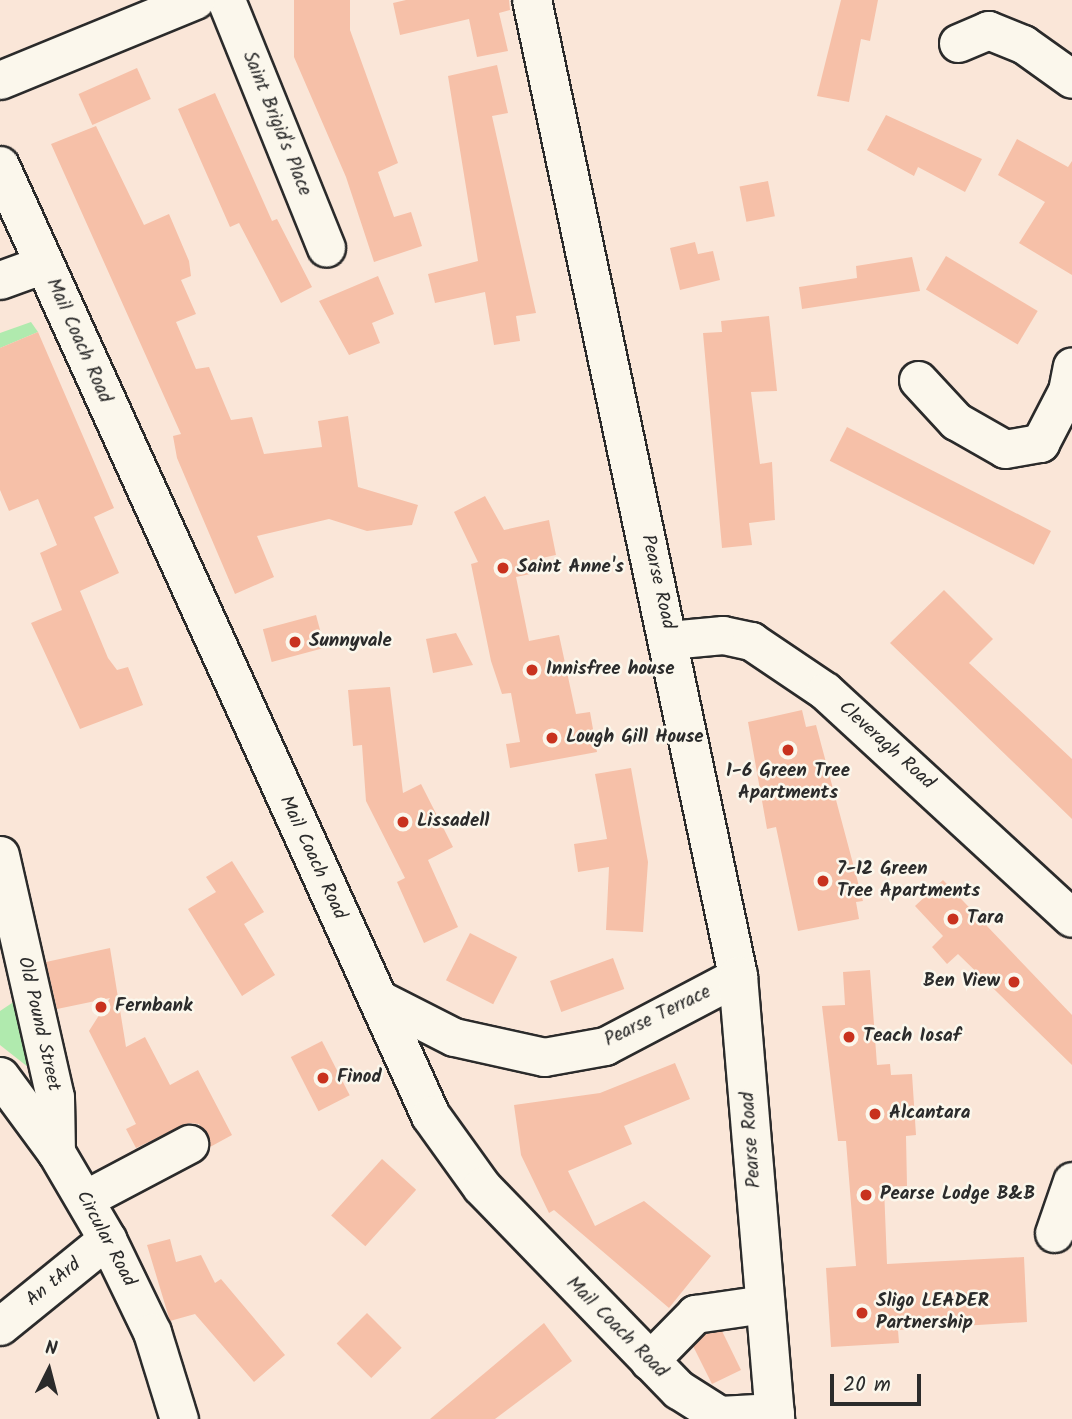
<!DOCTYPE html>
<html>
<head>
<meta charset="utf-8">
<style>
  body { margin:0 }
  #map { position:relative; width:1072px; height:1419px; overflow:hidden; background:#fae6d8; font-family:Kalam,sans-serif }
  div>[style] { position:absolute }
  .green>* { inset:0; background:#b0eaae }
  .building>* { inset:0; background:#f6c0a8; transform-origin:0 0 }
  .roads { filter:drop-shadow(2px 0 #2b2b2b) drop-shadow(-2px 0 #2b2b2b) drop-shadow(0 2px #2b2b2b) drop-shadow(0 -2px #2b2b2b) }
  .minor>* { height:37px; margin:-18.5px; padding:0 18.5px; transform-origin:18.5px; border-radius:18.5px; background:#fbf7ec }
  .major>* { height:38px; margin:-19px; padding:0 19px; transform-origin:19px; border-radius:19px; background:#fbf7ec }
  .dots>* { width:19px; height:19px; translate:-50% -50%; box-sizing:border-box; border:4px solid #fbf7ec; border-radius:50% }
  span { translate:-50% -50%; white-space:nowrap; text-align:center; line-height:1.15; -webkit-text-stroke:5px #fbf7ec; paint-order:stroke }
  .street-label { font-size:19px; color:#2b2b2b }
  .poi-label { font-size:19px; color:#2b2b2b; font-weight:700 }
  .left { translate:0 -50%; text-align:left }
  .right { translate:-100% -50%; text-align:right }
  .north { position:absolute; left:14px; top:1335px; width:70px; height:70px; -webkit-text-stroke:5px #fbf7ec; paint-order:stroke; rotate:6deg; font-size:19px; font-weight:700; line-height:28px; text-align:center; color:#2b2b2b }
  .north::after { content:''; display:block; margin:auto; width:24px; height:32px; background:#2b2b2b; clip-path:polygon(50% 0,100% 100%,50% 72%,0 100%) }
  .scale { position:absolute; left:830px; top:1374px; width:91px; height:32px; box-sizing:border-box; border:4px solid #2b2b2b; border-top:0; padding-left:9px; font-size:21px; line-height:24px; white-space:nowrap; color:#2b2b2b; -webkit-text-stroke:5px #fbf7ec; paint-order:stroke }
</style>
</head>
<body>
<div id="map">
  <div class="green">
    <i style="clip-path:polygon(31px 322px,38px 332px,0 348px,0 333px)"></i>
    <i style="clip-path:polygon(18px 999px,33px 1071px,0 1045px,0 1011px)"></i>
  </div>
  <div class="building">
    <i style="clip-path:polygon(294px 0,350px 0,350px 30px,398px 163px,378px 172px,394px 217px,411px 212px,422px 246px,374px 262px,346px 177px,294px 57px)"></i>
    <i style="clip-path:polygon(406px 0,509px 0,510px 10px,499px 13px,508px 51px,477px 57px,469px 19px,400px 35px,393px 3px)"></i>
    <i style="clip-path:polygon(841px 0,878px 0,870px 41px,861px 39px,849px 102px,817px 96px)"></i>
    <i style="clip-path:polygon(497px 65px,508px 113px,492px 116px,536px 313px,516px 316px,520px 341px,494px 345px,485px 292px,435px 303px,428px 274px,478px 261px,448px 76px)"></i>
    <i style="left:137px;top:68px;width:34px;height:64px;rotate:66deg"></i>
    <i style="clip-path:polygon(215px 93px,272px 221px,277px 219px,312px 287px,281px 303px,239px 223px,230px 227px,178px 109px)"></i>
    <i style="clip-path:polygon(886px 115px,982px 159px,965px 192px,918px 167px,914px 176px,867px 150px)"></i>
    <i style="clip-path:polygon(96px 126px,144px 225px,169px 214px,189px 261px,191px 276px,181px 280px,196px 314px,176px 322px,196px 369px,209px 367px,231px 420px,252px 417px,264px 454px,322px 447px,318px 421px,348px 416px,358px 487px,418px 505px,412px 525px,367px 531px,329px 519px,257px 536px,274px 577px,235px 594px,177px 458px,173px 436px,181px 434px,51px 144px)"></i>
    <i style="clip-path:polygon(1017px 139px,1068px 167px,1072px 161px,1072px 275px,1019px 243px,1045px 202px,998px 175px)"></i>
    <i style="left:768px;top:181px;width:36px;height:29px;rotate:79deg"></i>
    <i style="clip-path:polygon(695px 242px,698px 254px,713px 251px,720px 280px,680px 290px,670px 248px)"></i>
    <i style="left:946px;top:256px;width:107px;height:39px;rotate:31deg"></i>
    <i style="clip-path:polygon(912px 257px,920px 291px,802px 309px,799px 287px,857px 278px,856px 266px)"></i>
    <i style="clip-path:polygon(378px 276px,394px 314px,372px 323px,380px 343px,349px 355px,319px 301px)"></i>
    <i style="clip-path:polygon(769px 316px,777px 391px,751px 392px,760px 464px,772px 462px,775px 520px,749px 523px,752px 545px,722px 548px,703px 333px,722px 332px,721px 321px)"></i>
    <i style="clip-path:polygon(38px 332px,114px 508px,94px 517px,119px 573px,80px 591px,108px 658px,117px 670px,128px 667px,143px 705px,80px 729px,31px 623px,62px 610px,40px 553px,57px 545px,38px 499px,9px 511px,0 490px,0 348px)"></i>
    <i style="left:847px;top:427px;width:229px;height:38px;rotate:27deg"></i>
    <i style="clip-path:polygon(485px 496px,504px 530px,549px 520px,556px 555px,532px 560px,535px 573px,516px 577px,529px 641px,559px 635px,576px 714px,590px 712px,597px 752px,510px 768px,506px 744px,520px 742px,511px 693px,502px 694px,491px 661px,471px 564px,478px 562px,454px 512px)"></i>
    <i style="clip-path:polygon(944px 590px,993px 639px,969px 663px,1072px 759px,1072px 819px,890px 643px)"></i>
    <i style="left:316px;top:615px;width:34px;height:55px;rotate:75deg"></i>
    <i style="clip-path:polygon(456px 633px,473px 665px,433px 673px,426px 639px)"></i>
    <i style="clip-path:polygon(390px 687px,403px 793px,421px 784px,453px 847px,428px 860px,458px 927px,424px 943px,397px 882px,405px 878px,366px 801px,362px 745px,353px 746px,348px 690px)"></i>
    <i style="clip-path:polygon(802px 710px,806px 727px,816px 725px,863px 901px,856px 902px,859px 919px,798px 931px,776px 827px,767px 829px,748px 722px)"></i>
    <i style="clip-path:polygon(631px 768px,648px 862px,643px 932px,606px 930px,609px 867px,578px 872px,574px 844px,607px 839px,595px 774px)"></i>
    <i style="clip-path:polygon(232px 861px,264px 912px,244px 924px,275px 975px,242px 996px,188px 909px,216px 892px,206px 877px)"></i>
    <i style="clip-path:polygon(943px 880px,1072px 1015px,1072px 1065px,958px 954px,947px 964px,932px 947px,943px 936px,915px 906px)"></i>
    <i style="left:470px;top:933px;width:53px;height:53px;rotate:27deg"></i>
    <i style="clip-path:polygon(110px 948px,126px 1047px,145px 1037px,170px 1085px,198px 1070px,232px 1135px,210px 1147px,199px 1124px,189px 1123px,136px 1148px,126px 1129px,136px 1124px,89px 1031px,110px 998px,57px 1009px,46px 962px)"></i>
    <i style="left:613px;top:958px;width:33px;height:67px;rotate:70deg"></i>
    <i style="clip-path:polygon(870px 970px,877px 1065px,890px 1064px,891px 1075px,912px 1074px,916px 1135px,906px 1136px,907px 1186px,884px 1187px,887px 1264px,1024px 1257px,1027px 1322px,898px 1330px,899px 1343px,831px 1347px,826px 1268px,856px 1266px,846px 1141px,838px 1141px,822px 1006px,845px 1005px,843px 972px)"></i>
    <i style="left:322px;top:1041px;width:61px;height:35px;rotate:63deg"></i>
    <i style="clip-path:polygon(675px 1063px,690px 1099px,624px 1126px,632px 1144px,568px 1171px,595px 1226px,644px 1201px,711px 1256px,669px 1308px,554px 1210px,549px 1213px,521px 1155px,514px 1105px,600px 1093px)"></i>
    <i style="left:382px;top:1159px;width:46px;height:76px;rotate:42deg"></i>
    <i style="clip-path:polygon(170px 1239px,176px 1262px,201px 1255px,215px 1283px,221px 1279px,285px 1355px,254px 1382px,195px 1314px,170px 1321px,147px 1245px)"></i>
    <i style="left:367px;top:1313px;width:49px;height:43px;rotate:45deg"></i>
    <i style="clip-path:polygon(544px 1323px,572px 1361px,495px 1419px,430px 1419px)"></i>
    <i style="clip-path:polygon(722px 1331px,741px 1370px,712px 1384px,693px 1346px,705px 1334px)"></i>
  </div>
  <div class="roads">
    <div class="minor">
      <i style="left:226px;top:0;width:267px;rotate:68deg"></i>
      <i style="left:958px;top:43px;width:33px;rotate:-23deg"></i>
      <i style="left:988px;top:30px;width:38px;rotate:22deg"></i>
      <i style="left:1023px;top:44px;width:60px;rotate:35.5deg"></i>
      <i style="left:0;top:80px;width:211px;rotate:-22.3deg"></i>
      <i style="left:0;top:280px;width:47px;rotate:-20deg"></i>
      <i style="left:918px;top:380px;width:56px;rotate:47.2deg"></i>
      <i style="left:956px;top:421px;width:56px;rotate:29.7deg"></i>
      <i style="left:1005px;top:449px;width:36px;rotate:-10deg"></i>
      <i style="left:1040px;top:443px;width:59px;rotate:-62.6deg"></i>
      <i style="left:1067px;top:391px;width:25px;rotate:-79deg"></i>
      <i style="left:669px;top:640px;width:54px;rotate:-5.3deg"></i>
      <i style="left:723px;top:635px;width:29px;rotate:12deg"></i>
      <i style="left:751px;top:641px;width:89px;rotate:34deg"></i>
      <i style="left:825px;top:691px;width:335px;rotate:42.6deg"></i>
      <i style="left:0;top:855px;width:248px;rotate:77.2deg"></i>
      <i style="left:55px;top:1097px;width:55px;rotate:89deg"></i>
      <i style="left:377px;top:998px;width:86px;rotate:26.9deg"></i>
      <i style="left:454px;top:1037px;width:92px;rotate:12.5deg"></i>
      <i style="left:544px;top:1057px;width:62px;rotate:-10.2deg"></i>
      <i style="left:605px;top:1046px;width:150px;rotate:-27.8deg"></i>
      <i style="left:0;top:1076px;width:94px;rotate:53.6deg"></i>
      <i style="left:56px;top:1152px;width:101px;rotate:59.6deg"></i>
      <i style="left:107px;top:1239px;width:103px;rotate:64.2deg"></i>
      <i style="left:152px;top:1332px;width:91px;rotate:72.8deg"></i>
      <i style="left:85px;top:1199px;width:118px;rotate:-27.9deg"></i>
      <i style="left:1054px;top:1233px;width:55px;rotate:-70.9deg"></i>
      <i style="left:0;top:1326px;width:138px;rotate:-39.1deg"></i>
      <i style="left:649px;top:1361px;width:66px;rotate:-45.6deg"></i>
      <i style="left:695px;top:1314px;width:70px;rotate:-8.2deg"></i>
    </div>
    <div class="major">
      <i style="left:532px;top:0;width:998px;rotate:78.08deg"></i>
      <i style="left:738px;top:976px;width:445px;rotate:85.2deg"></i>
      <i style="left:0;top:166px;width:1043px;rotate:65.6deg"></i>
      <i style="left:431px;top:1116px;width:87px;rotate:54.3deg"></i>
      <i style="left:482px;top:1187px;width:283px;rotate:45.9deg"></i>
      <i style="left:679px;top:1390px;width:49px;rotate:32.4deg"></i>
      <i style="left:720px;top:1416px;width:55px;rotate:-3.1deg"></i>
    </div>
  </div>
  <div class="dots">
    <i style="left:503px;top:568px;background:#c8321e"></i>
    <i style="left:295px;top:642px;background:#c8321e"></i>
    <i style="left:532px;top:670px;background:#c8321e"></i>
    <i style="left:552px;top:738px;background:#c8321e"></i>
    <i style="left:788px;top:750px;background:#c8321e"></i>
    <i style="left:403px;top:822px;background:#c8321e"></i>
    <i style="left:823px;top:881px;background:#c8321e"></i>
    <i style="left:953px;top:919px;background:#c8321e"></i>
    <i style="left:1014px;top:982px;background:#c8321e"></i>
    <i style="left:101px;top:1007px;background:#c8321e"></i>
    <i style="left:849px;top:1037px;background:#c8321e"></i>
    <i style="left:323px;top:1078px;background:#c8321e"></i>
    <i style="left:875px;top:1114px;background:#c8321e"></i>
    <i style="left:866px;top:1195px;background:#c8321e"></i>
    <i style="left:862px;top:1313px;background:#c8321e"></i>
  </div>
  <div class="street-label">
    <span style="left:276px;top:124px;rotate:68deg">Saint Brigid's Place</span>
    <span style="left:78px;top:341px;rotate:66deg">Mail Coach Road</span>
    <span style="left:657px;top:582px;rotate:77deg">Pearse Road</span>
    <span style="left:886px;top:746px;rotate:42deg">Cleveragh Road</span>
    <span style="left:312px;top:858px;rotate:65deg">Mail Coach Road</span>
    <span style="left:658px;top:1017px;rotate:-26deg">Pearse Terrace</span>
    <span style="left:38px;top:1024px;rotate:77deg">Old Pound Street</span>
    <span style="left:752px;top:1140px;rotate:-94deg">Pearse Road</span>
    <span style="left:105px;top:1239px;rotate:62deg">Circular Road</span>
    <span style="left:54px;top:1283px;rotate:-39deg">An tArd</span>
    <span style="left:616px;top:1328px;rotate:45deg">Mail Coach Road</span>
  </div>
  <div class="poi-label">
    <span class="left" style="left:517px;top:568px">Saint Anne's</span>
    <span class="left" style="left:309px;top:642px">Sunnyvale</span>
    <span class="left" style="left:546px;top:670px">Innisfree house</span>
    <span class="left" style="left:566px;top:738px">Lough Gill House</span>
    <span style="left:788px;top:783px">1-6 Green Tree<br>Apartments</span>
    <span class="left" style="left:417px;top:822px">Lissadell</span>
    <span class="left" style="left:837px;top:881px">7-12 Green<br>Tree Apartments</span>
    <span class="left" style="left:967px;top:919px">Tara</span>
    <span class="right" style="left:1000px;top:982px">Ben View</span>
    <span class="left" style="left:115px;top:1007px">Fernbank</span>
    <span class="left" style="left:863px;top:1037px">Teach Iosaf</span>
    <span class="left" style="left:337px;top:1078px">Finod</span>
    <span class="left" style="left:889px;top:1114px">Alcantara</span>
    <span class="left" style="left:880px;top:1195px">Pearse Lodge B&amp;B</span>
    <span class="left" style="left:876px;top:1313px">Sligo LEADER<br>Partnership</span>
  </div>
  <div class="north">N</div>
  <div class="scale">20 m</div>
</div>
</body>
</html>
